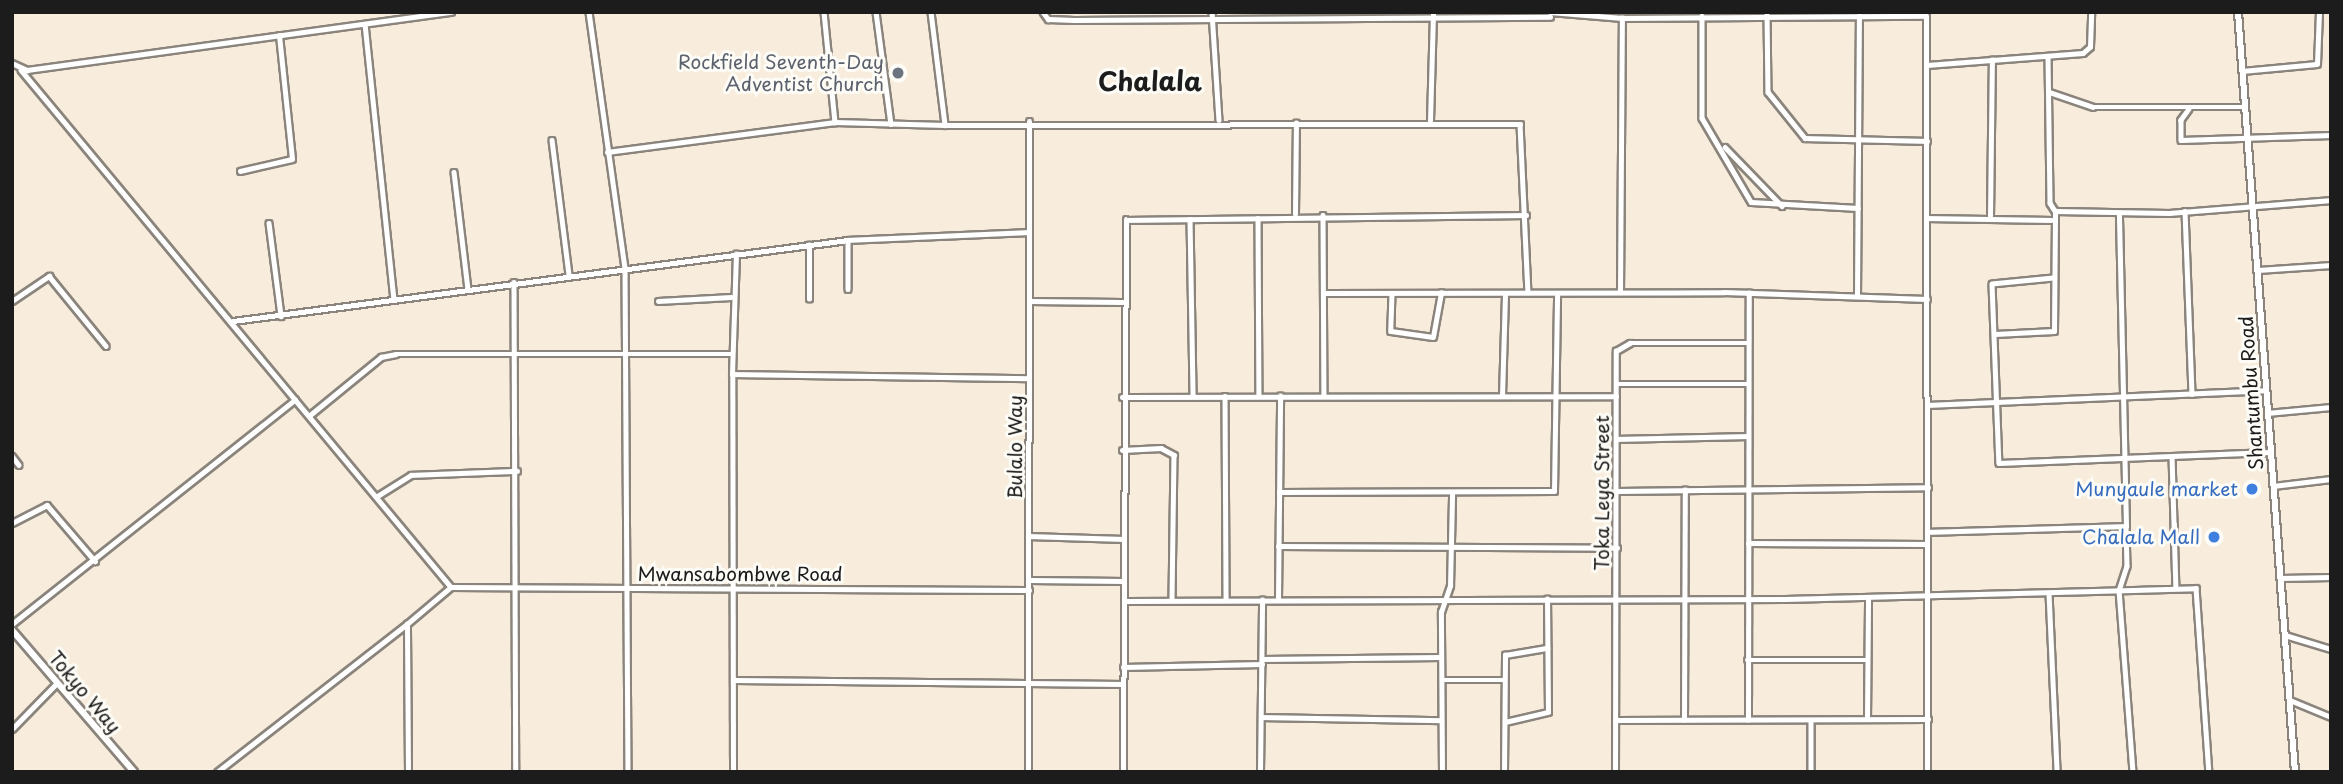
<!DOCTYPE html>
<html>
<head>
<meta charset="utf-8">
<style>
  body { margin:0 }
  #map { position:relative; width:2343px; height:784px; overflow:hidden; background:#f8eddc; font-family:"Playpen Sans",sans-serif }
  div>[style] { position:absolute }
  .roads { filter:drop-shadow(2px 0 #8a847c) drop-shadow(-2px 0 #8a847c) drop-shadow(0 2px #8a847c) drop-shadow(0 -2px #8a847c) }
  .street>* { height:4.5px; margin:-2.25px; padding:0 2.25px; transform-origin:2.25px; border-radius:2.25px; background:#fff }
  .secondary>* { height:6px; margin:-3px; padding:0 3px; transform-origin:3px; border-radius:3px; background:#fff }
  .dots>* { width:19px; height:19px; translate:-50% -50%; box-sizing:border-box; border:4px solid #fdfcf7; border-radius:50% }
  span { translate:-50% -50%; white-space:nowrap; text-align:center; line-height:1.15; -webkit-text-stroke:6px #fdfcf7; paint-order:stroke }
  .worship-label { font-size:19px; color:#5b616d }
  .right { translate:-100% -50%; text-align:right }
  .street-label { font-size:19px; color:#1c1c1c }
  .shop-label { font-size:19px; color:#366cbe }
  .district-label { font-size:26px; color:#1c1c1c; font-weight:700 }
  .frame { position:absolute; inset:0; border:14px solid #1c1c1c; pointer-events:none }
</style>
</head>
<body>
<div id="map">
  <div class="roads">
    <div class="street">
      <i style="left:589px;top:12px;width:259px;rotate:82deg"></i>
      <i style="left:625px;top:268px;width:504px;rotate:89.66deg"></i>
      <i style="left:824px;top:12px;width:111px;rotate:84.3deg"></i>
      <i style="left:876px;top:12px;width:113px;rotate:82.4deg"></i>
      <i style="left:931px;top:12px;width:114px;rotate:82.9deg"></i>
      <i style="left:945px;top:125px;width:575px;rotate:-0.1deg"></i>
      <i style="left:1520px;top:124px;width:168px;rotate:87.3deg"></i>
      <i style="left:1043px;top:12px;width:9px;rotate:54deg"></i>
      <i style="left:1048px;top:19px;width:26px;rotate:2deg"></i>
      <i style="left:1074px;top:20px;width:476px;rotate:-0.4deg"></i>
      <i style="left:1212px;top:12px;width:108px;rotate:86.3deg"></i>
      <i style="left:1550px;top:12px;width:72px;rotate:4.8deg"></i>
      <i style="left:1622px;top:18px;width:304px;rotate:-0.4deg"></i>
      <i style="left:1767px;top:12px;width:80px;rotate:89.3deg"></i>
      <i style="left:1768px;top:92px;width:59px;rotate:51.2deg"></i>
      <i style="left:1805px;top:138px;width:122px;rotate:1.4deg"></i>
      <i style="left:1926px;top:12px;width:760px;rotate:89.85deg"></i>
      <i style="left:1702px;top:16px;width:102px;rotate:90deg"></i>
      <i style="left:1702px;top:118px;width:97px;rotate:59.7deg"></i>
      <i style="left:1751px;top:202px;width:107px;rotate:3.2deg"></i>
      <i style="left:365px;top:24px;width:277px;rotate:84deg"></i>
      <i style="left:2048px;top:57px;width:146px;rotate:89.2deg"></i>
      <i style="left:2050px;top:203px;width:9px;rotate:58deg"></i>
      <i style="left:2055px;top:211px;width:114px;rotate:1deg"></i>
      <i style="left:2169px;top:213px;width:163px;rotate:-4.6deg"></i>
      <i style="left:12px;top:63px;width:17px;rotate:25deg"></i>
      <i style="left:27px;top:70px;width:428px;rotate:-7.8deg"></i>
      <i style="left:1927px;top:65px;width:156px;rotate:-4.4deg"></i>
      <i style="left:2083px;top:53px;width:9px;rotate:-41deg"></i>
      <i style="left:2090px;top:47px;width:35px;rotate:-88deg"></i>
      <i style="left:21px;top:70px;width:672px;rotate:50.25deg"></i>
      <i style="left:2242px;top:71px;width:75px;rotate:-5.3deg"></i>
      <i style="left:2317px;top:64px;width:52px;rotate:-87.8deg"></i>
      <i style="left:2049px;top:92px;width:46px;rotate:18.8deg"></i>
      <i style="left:2093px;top:107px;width:152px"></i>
      <i style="left:2189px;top:109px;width:14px;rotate:126deg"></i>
      <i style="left:2181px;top:120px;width:20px;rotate:90deg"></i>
      <i style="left:2181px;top:140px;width:150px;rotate:-1.9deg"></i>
      <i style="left:1430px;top:121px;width:109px;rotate:-88.4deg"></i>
      <i style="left:552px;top:140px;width:135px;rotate:82.8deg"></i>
      <i style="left:1725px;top:147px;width:82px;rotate:46deg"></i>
      <i style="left:607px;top:152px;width:230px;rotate:-7.5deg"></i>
      <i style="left:835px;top:122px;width:110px;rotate:1.6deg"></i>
      <i style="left:240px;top:171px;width:53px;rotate:-13deg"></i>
      <i style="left:292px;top:159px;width:124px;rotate:-96deg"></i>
      <i style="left:454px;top:172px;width:118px;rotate:83.2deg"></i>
      <i style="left:2185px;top:211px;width:183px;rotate:87.8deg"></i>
      <i style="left:1295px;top:214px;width:91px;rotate:-89.4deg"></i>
      <i style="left:1323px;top:215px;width:180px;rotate:89.7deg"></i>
      <i style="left:1990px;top:216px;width:156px;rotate:-89.3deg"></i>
      <i style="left:1258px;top:218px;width:178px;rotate:89.7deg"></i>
      <i style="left:1927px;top:218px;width:124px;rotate:0.9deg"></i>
      <i style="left:1190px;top:219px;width:177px;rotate:89deg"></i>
      <i style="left:269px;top:223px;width:94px;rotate:82.6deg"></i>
      <i style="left:848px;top:240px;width:49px;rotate:90deg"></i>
      <i style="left:2258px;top:270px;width:73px;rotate:-3.9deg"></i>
      <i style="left:2053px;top:278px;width:61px;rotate:174.4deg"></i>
      <i style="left:1992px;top:284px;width:179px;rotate:87.8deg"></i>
      <i style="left:1999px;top:463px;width:271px;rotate:-2.3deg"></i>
      <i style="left:514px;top:282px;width:490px;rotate:89.8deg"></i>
      <i style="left:1620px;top:292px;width:274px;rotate:-89.6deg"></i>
      <i style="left:1323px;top:293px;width:401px;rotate:-0.1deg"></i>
      <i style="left:1724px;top:292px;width:203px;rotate:2deg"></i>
      <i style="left:1392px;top:294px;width:37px;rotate:92deg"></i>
      <i style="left:1391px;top:331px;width:42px;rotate:8.1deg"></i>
      <i style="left:1433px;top:337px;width:45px;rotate:-79.7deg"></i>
      <i style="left:1857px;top:295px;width:279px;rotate:-89.6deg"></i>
      <i style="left:809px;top:299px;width:54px;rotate:-90deg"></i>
      <i style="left:12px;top:301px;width:45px;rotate:-34deg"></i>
      <i style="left:49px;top:276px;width:90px;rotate:50.8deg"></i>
      <i style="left:658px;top:301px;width:73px;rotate:-3.1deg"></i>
      <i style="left:1029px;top:301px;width:93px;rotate:0.6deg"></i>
      <i style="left:233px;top:321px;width:620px;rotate:-7.5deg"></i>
      <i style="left:848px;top:240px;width:180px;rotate:-2.5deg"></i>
      <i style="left:1995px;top:334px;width:59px;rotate:-2.9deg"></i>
      <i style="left:2054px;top:331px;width:120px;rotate:-89.5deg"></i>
      <i style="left:732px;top:374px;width:120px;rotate:-88.1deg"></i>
      <i style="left:1617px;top:384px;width:130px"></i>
      <i style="left:1225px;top:396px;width:202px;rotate:89.7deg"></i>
      <i style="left:1502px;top:396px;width:102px;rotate:-88.3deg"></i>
      <i style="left:1122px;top:397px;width:494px;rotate:-0.1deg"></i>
      <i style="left:1927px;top:405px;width:339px;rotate:-2.5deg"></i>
      <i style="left:2267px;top:413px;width:64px;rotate:-5.4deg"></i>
      <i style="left:310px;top:415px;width:92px;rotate:-39.2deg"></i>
      <i style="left:381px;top:357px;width:15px;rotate:-11deg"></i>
      <i style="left:396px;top:354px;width:336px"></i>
      <i style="left:1617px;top:439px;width:130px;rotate:-1.3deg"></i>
      <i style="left:1122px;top:450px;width:39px;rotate:-3deg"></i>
      <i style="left:1161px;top:448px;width:15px;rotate:28deg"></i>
      <i style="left:1174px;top:455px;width:145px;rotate:90.8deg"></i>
      <i style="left:12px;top:456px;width:11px;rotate:52deg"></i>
      <i style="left:2172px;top:456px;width:132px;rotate:88.3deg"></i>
      <i style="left:2273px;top:486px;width:58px;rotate:-6.9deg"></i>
      <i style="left:1617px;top:491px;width:311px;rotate:-0.7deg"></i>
      <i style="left:1279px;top:492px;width:275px;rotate:-0.2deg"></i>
      <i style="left:1554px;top:491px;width:195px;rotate:-89.1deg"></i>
      <i style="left:376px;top:497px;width:41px;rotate:-32.2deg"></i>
      <i style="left:411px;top:475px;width:106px;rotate:-2.2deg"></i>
      <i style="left:12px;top:523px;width:39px;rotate:-27deg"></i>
      <i style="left:47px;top:505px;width:74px;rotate:49.4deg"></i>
      <i style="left:2126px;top:526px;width:40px;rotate:88.6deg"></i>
      <i style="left:2127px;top:566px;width:25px;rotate:108deg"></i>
      <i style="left:2119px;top:590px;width:183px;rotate:85.6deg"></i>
      <i style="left:1927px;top:532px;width:199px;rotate:-1.7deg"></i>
      <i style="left:2126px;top:526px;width:312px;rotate:-91.3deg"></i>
      <i style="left:1028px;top:536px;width:96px;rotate:1.8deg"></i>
      <i style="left:1748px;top:543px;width:179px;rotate:0.3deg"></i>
      <i style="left:1278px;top:546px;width:339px;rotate:0.3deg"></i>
      <i style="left:2281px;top:578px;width:50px;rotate:-1.1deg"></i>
      <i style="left:1029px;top:580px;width:95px;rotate:0.6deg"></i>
      <i style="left:451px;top:587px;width:578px;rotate:0.3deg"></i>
      <i style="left:2049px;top:593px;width:179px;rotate:87.4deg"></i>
      <i style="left:1278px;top:599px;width:203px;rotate:-89.4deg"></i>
      <i style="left:1124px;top:601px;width:661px;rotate:-0.17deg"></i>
      <i style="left:1785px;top:599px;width:411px;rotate:-1.5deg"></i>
      <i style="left:2196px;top:588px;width:184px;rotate:86deg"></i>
      <i style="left:12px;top:624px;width:361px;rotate:-38.4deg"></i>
      <i style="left:2285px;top:635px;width:48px;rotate:16.9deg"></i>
      <i style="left:1262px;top:659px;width:179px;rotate:-0.6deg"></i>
      <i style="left:1747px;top:660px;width:120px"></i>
      <i style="left:1123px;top:667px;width:139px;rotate:-1.2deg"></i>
      <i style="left:735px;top:680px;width:388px;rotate:0.6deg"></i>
      <i style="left:1442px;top:680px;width:62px"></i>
      <i style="left:2290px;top:700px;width:44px;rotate:22.5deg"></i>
      <i style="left:1261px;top:717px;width:180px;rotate:1deg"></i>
      <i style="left:1867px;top:719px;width:121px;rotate:-89.5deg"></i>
      <i style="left:1615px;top:720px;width:313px;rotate:-0.2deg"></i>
      <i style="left:1684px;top:720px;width:230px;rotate:-89.8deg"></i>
      <i style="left:1748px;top:720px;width:427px;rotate:-89.9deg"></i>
      <i style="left:1811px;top:720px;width:52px;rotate:90deg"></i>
      <i style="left:1505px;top:722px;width:44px;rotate:-13.1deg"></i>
      <i style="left:1548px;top:712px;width:113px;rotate:-90.5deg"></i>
      <i style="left:12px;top:729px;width:64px;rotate:-45.6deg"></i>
      <i style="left:217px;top:772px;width:241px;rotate:-37.9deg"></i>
      <i style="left:408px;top:772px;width:148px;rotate:-90.4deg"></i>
      <i style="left:407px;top:624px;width:57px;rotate:-40.1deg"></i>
      <i style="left:733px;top:772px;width:398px;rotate:-90.1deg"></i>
      <i style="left:732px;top:374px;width:297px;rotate:0.8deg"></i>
      <i style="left:1028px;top:772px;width:650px;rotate:-89.91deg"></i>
      <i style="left:1123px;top:772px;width:552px;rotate:-89.69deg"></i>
      <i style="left:1126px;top:220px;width:400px;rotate:-0.7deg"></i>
      <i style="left:1260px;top:772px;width:172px;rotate:-89.3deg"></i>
      <i style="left:1442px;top:772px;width:160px;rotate:-90.4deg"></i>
      <i style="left:1441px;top:612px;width:28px;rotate:-71deg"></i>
      <i style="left:1450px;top:586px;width:91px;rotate:-88.7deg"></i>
      <i style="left:1504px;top:772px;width:117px;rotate:-89.5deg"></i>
      <i style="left:1505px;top:655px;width:43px;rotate:-9.5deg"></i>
      <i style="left:1615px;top:772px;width:421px;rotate:-89.9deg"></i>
      <i style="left:1616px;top:351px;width:16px;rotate:-30deg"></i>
      <i style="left:1630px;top:343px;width:119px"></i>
    </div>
    <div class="secondary">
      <i style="left:2238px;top:12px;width:762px;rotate:85.71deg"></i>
      <i style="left:12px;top:630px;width:187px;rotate:49.3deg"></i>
    </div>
  </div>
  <div class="dots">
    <i style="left:898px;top:73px;background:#6b7280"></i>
    <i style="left:2252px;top:489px;background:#3f7fe0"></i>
    <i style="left:2214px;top:537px;background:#3f7fe0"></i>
  </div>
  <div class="worship-label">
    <span class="right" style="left:884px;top:73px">Rockfield Seventh-Day<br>Adventist Church</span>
  </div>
  <div class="street-label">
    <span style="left:2251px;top:393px;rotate:-94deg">Shantumbu Road</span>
    <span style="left:1015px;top:447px;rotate:-90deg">Bulalo Way</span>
    <span style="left:1602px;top:493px;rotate:-90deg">Toka Leya Street</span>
    <span style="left:740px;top:574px">Mwansabombwe Road</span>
    <span style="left:85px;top:692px;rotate:50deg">Tokyo Way</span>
  </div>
  <div class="shop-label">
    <span class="right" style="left:2238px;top:489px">Munyaule market</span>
    <span class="right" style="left:2200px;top:537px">Chalala Mall</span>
  </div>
  <div class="district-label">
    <span style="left:1150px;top:81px">Chalala</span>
  </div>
  <div class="frame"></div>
</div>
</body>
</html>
